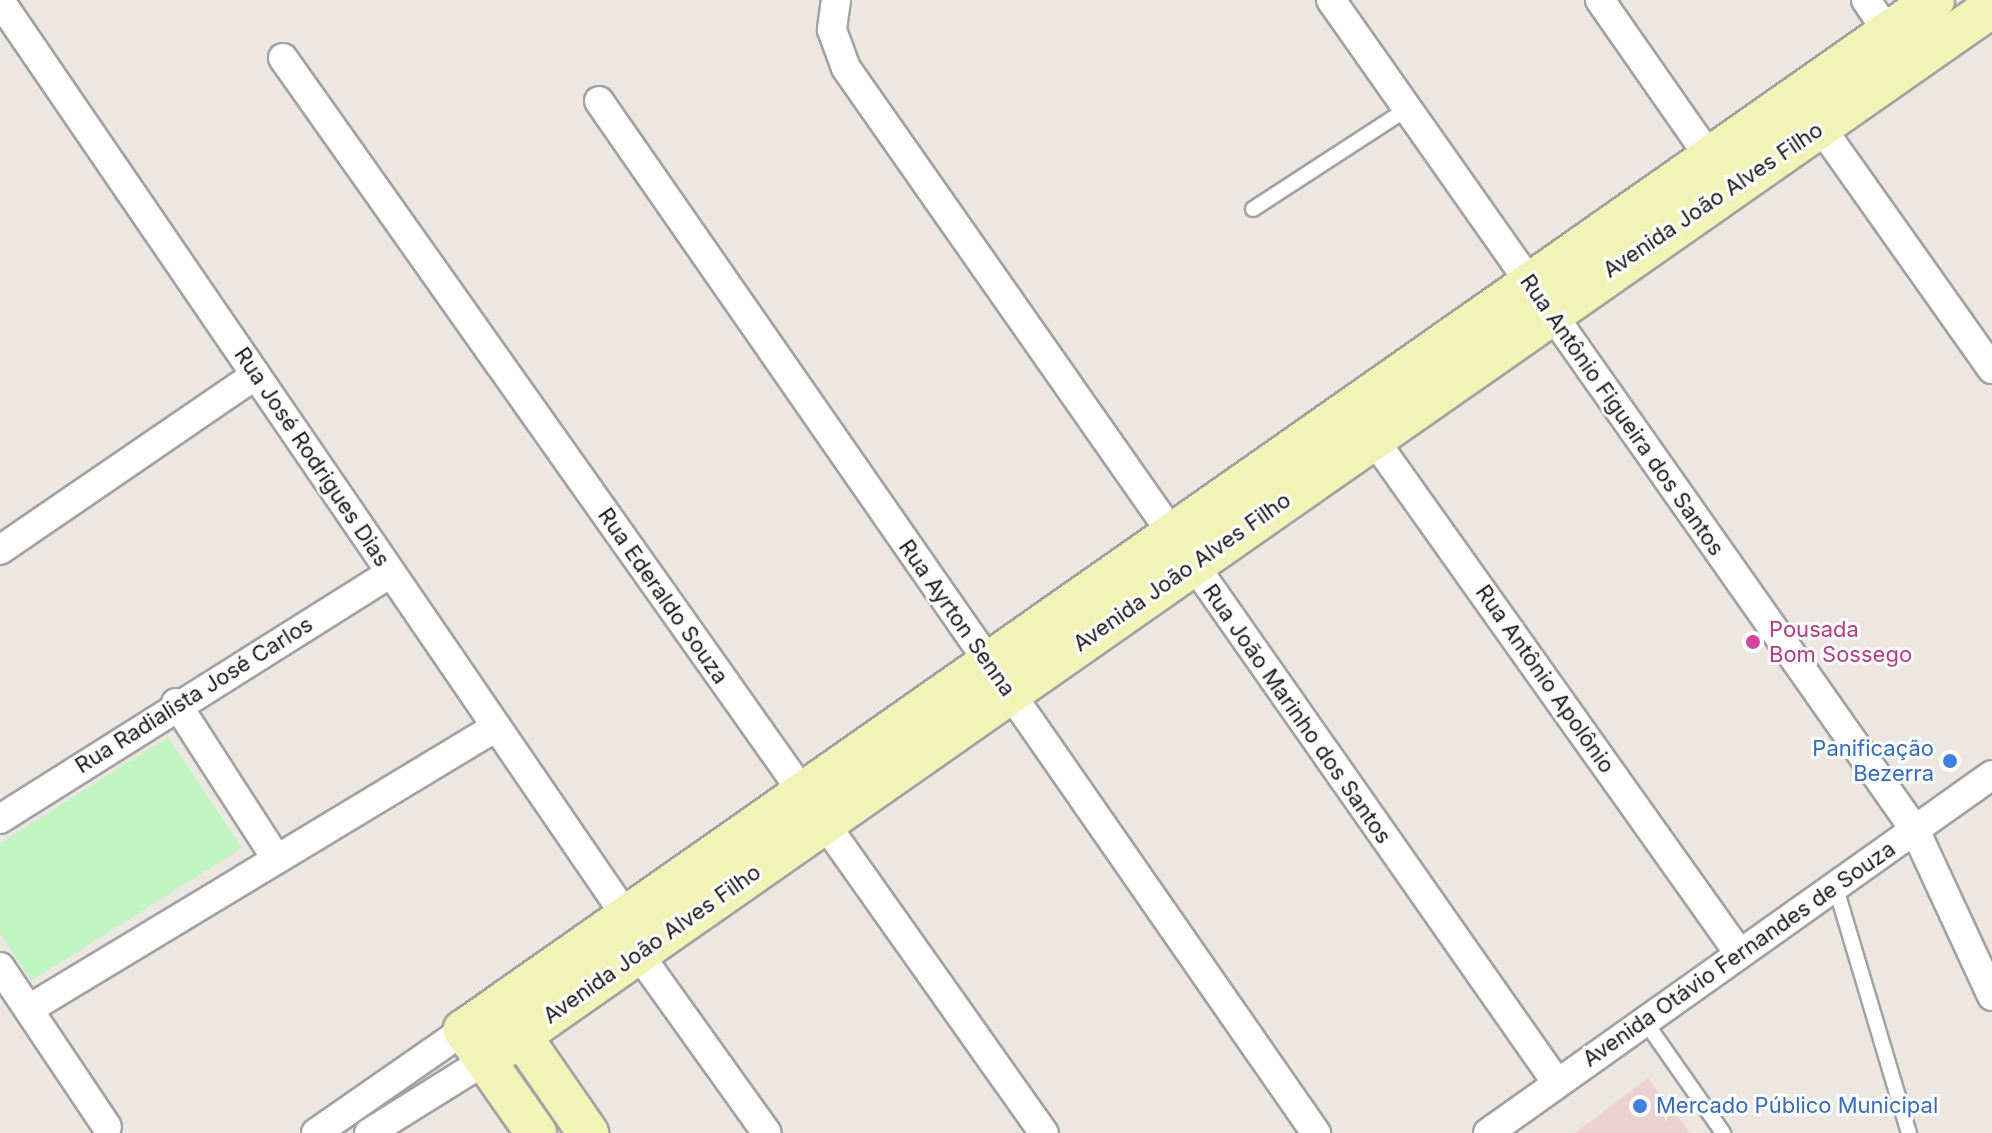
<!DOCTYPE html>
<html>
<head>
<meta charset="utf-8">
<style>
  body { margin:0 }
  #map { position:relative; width:1992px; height:1133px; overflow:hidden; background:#ece8e1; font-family:Inter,sans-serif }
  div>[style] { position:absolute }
  .commercial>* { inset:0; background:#ecd1d1 }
  .park>* { inset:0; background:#c0f4c3 }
  .roads { filter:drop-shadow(2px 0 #a2a2a2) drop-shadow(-2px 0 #a2a2a2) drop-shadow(0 2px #a2a2a2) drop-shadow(0 -2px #a2a2a2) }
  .lane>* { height:14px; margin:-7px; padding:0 7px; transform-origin:7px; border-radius:7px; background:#fff }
  .street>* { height:28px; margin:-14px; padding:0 14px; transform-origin:14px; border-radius:14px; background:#fff }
  .secondary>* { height:40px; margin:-20px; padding:0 20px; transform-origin:20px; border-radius:20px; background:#f2f3b7 }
  .dots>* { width:22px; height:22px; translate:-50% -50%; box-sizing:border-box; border:4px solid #fff; border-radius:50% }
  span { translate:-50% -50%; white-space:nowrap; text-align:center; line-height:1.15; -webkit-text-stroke:6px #fff; paint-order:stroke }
  .street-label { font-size:22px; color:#1b1b1b }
  .hotel-label { font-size:22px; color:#b23c85 }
  .left { translate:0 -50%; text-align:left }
  .shop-label { font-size:22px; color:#366cbe }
  .right { translate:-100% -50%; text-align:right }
</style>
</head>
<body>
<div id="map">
  <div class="commercial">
    <i style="clip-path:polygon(1648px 1078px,1690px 1133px,1575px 1133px)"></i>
  </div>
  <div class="park">
    <i style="clip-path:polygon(168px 737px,242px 848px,31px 981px,0 933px,0 843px)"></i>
  </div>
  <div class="roads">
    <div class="lane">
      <i style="left:1253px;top:209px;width:184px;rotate:-33deg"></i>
      <i style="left:1835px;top:885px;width:259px;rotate:73.4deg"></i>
      <i style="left:1644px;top:1020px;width:138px;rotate:55deg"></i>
    </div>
    <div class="street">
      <i style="left:836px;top:0;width:30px;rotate:98deg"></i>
      <i style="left:832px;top:30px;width:40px;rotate:69.8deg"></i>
      <i style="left:846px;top:68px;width:1239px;rotate:54.99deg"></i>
      <i style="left:1331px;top:0;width:1015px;rotate:54.87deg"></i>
      <i style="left:1915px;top:830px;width:183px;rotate:65.1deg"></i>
      <i style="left:1600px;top:0;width:189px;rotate:55.1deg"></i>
      <i style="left:1866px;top:0;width:37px;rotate:56deg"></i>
      <i style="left:0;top:1px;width:1105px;rotate:55.62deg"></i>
      <i style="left:283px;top:58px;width:1317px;rotate:54.71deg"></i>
      <i style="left:599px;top:101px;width:1257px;rotate:55.21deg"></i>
      <i style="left:1810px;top:112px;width:315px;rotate:54.7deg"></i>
      <i style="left:1365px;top:427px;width:645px;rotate:54.59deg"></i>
      <i style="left:0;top:550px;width:310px;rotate:-34.4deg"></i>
      <i style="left:176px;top:703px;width:184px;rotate:57.2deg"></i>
      <i style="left:0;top:819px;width:461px;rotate:-32.2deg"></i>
      <i style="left:638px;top:953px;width:221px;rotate:54.4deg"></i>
      <i style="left:0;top:967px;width:192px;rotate:56.2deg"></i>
      <i style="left:29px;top:1009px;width:546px;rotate:-31.13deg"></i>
      <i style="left:316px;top:1133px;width:180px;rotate:-34.8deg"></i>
      <i style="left:369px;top:1133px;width:138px;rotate:-32deg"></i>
      <i style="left:1488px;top:1133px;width:618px;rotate:-35.39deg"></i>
    </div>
    <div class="secondary">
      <i style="left:506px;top:1014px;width:145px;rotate:55.4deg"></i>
      <i style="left:486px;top:1060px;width:1838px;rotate:-34.96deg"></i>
      <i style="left:536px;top:1133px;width:126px;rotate:-125deg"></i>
      <i style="left:464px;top:1030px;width:1795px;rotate:-35.02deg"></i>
    </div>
  </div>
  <div class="dots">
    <i style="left:1753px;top:642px;background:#d1479c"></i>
    <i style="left:1950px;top:761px;background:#3f7fe0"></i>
    <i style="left:1640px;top:1106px;background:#3f7fe0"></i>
  </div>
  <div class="street-label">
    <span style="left:1713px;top:200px;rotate:-34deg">Avenida João Alves Filho</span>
    <span style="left:1622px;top:415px;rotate:55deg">Rua Antônio Figueira dos Santos</span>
    <span style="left:312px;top:457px;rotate:56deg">Rua José Rodrigues Dias</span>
    <span style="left:1182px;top:572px;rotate:-35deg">Avenida João Alves Filho</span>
    <span style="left:663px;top:596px;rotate:55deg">Rua Ederaldo Souza</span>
    <span style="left:957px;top:618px;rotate:55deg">Rua Ayrton Senna</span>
    <span style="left:1545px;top:679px;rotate:55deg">Rua Antônio Apolônio</span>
    <span style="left:194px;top:695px;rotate:-32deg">Rua Radialista José Carlos</span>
    <span style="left:1297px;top:714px;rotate:55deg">Rua João Marinho dos Santos</span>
    <span style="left:652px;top:944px;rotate:-35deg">Avenida João Alves Filho</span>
    <span style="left:1739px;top:954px;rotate:-35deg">Avenida Otávio Fernandes de Souza</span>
  </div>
  <div class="hotel-label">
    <span class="left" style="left:1769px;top:642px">Pousada<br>Bom Sossego</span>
  </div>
  <div class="shop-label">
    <span class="right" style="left:1934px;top:761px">Panificação<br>Bezerra</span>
    <span class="left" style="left:1656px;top:1106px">Mercado Público Municipal</span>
  </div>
</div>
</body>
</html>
